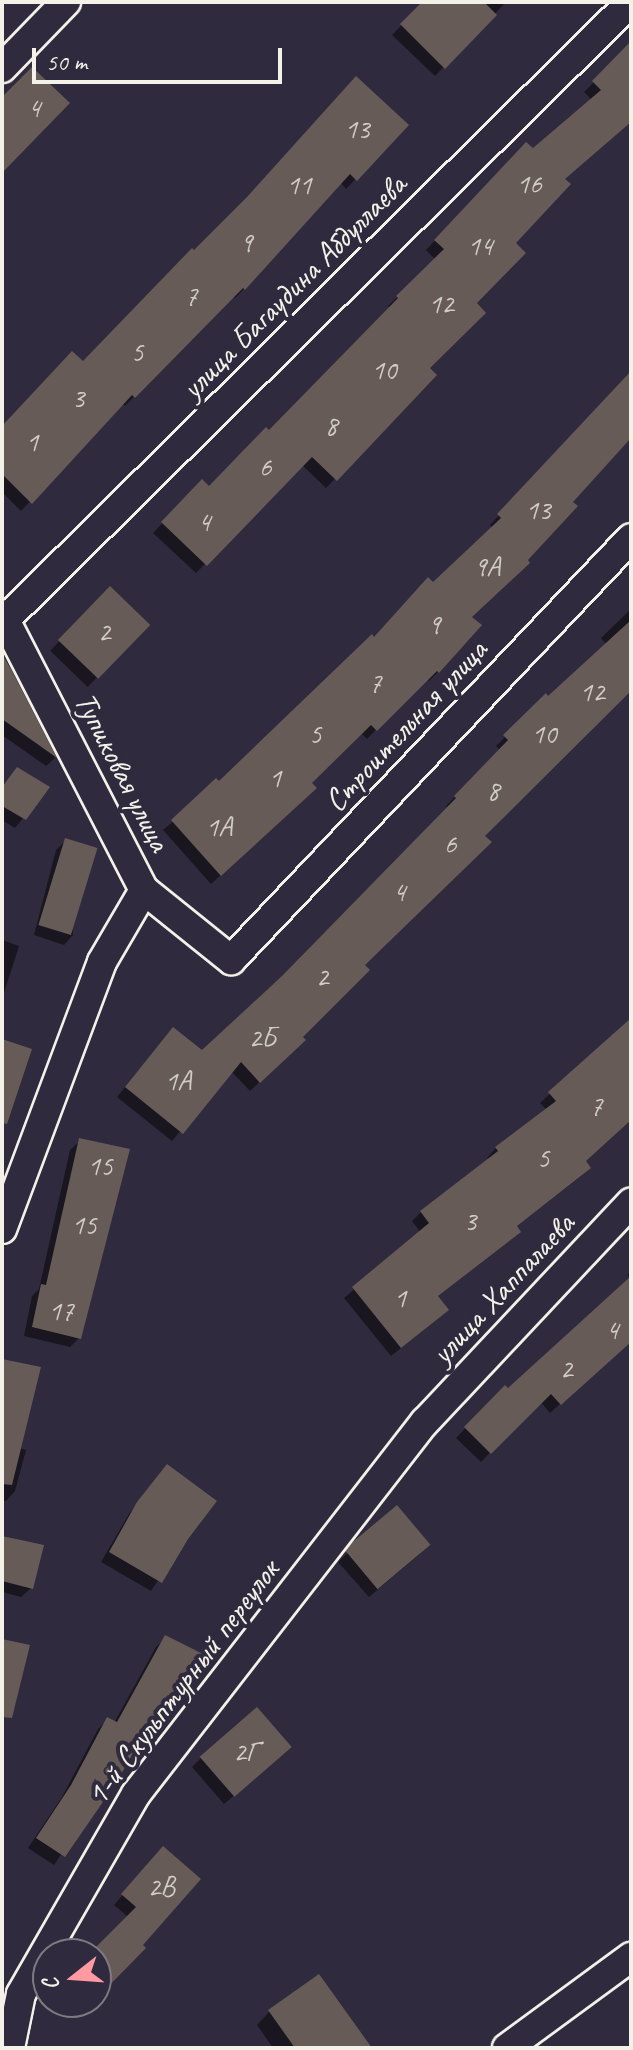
<!DOCTYPE html>
<html>
<head>
<meta charset="utf-8">
<style>
  body { margin:0 }
  #map { position:relative; width:633px; height:2050px; overflow:hidden; background:#2f2a3d; font-family:Caveat,sans-serif }
  div>[style] { position:absolute }
  .shadow>* { inset:0; background:#0007; transform-origin:0 0 }
  .building>* { inset:0; background:#675b57; transform-origin:0 0 }
  .roads { filter:drop-shadow(2px 0 #f4f1e8) drop-shadow(-2px 0 #f4f1e8) drop-shadow(0 2px #f4f1e8) drop-shadow(0 -2px #f4f1e8) }
  .street>* { height:28px; margin:-14px; padding:0 14px; transform-origin:14px; border-radius:14px; background:#2f2a3d }
  span { translate:-50% -50%; white-space:nowrap; text-align:center; line-height:1.15; -webkit-text-stroke:8px #2f2a3d; paint-order:stroke }
  .number-label { font-size:28px; color:#d1ccc4 }
  .number-label span { -webkit-text-stroke-width:0 }
  .street-label { font-size:32px; color:#f4f1e8 }
  .frame { position:absolute; inset:0; border:4px solid #f4f1e8; pointer-events:none }
  .north { position:absolute; left:32px; top:1938px; width:80px; height:80px; box-sizing:border-box; background:#2f2a3d; border:2px solid #7e7a81; border-radius:50%; rotate:253deg; font-size:22px; font-weight:700; line-height:32px; text-align:center; color:#f4f1e8 }
  .north::after { content:''; display:block; margin:auto; width:28px; height:36px; background:#ff9aa2; clip-path:polygon(50% 0,100% 100%,50% 72%,0 100%) }
  .scale { position:absolute; left:32px; top:48px; width:250px; height:36px; box-sizing:border-box; border:4px solid #f4f1e8; border-top:0; padding-left:10px; font-size:24px; line-height:28px; white-space:nowrap; color:#f4f1e8; -webkit-text-stroke:6px #2f2a3d; paint-order:stroke }
</style>
</head>
<body>
<div id="map">
  <div class="shadow">
    <i style="clip-path:polygon(424px 2px,506px 2px,435px 76px,392px 35px)"></i>
    <i style="clip-path:polygon(631px 46px,631px 121px,563px 180px,513px 243px,427px 368px,435px 375px,326px 488px,302px 465px,196px 573px,153px 533px,202px 482px,209px 488px,269px 432px,391px 308px,388px 306px,436px 260px,426px 250px,526px 144px,533px 151px,592px 100px,584px 92px)"></i>
    <i style="clip-path:polygon(406px 125px,346px 189px,340px 182px,244px 289px,235px 298px,232px 296px,125px 406px,122px 403px,21px 511px,2px 492px,2px 427px,83px 364px,194px 253px)"></i>
    <i style="clip-path:polygon(631px 374px,631px 439px,620px 447px,470px 617px,438px 672px,429px 681px,426px 678px,367px 739px,361px 733px,309px 783px,305px 798px,211px 884px,163px 830px,219px 784px,493px 528px,490px 525px)"></i>
    <i style="left:110px;top:589px;width:52px;height:86px;rotate:44deg"></i>
    <i style="clip-path:polygon(631px 609px,631px 688px,531px 785px,362px 965px,301px 1037px,294px 1049px,250px 1091px,231px 1071px,172px 1141px,117px 1097px,164px 1039px,202px 1053px,280px 980px,448px 808px,446px 806px,500px 750px,496px 746px,546px 696px,548px 698px,607px 645px,601px 638px)"></i>
    <i style="clip-path:polygon(9px 669px,55px 758px,46px 766px,2px 735px,2px 675px)"></i>
    <i style="clip-path:polygon(17px 769px,47px 788px,15px 828px,2px 820px,2px 786px)"></i>
    <i style="clip-path:polygon(66px 840px,73px 935px,64px 945px,34px 935px,56px 850px)"></i>
    <i style="clip-path:polygon(2px 940px,19px 946px,2px 999px)"></i>
    <i style="clip-path:polygon(631px 1020px,631px 1119px,583px 1161px,589px 1168px,580px 1177px,515px 1227px,436px 1297px,437px 1319px,391px 1356px,344px 1298px,421px 1233px,412px 1221px,421px 1212px,489px 1160px,487px 1158px,496px 1148px,547px 1110px,540px 1103px)"></i>
    <i style="clip-path:polygon(80px 1141px,79px 1338px,70px 1347px,24px 1336px,32px 1296px,39px 1289px,70px 1150px)"></i>
    <i style="clip-path:polygon(631px 1271px,631px 1339px,550px 1413px,540px 1401px,481px 1462px,456px 1438px,505px 1387px,508px 1390px,631px 1279px,627px 1275px)"></i>
    <i style="clip-path:polygon(2px 1361px,19px 1448px,26px 1450px,15px 1491px,6px 1501px,2px 1500px)"></i>
    <i style="clip-path:polygon(167px 1466px,186px 1538px,151px 1591px,101px 1562px,129px 1514px)"></i>
    <i style="clip-path:polygon(397px 1507px,420px 1554px,369px 1597px,338px 1562px)"></i>
    <i style="clip-path:polygon(2px 1538px,31px 1588px,21px 1597px,2px 1592px)"></i>
    <i style="clip-path:polygon(166px 1638px,155px 1726px,146px 1735px,142px 1734px,54px 1865px,28px 1848px,62px 1797px,98px 1729px,108px 1719px,114px 1723px,156px 1647px)"></i>
    <i style="clip-path:polygon(280px 1756px,224px 1804px,192px 1767px,201px 1758px)"></i>
    <i style="clip-path:polygon(163px 1849px,96px 1994px,96px 1954px,92px 1954px,128px 1917px,114px 1905px)"></i>
    <i style="clip-path:polygon(270px 2011px,359px 2048px,273px 2048px,257px 2025px)"></i>
  </div>
  <div class="building">
    <i style="clip-path:polygon(422px 2px,484px 2px,497px 15px,445px 69px,400px 24px)"></i>
    <i style="clip-path:polygon(631px 41px,631px 122px,565px 179px,571px 184px,516px 243px,526px 253px,477px 303px,486px 313px,430px 368px,437px 375px,337px 481px,312px 457px,207px 566px,161px 522px,202px 479px,209px 486px,266px 427px,269px 430px,398px 298px,396px 296px,444px 249px,434px 240px,526px 142px,533px 148px,601px 90px,592px 81px)"></i>
    <i style="clip-path:polygon(32px 67px,70px 103px,2px 173px,2px 97px)"></i>
    <i style="clip-path:polygon(356px 76px,409px 125px,357px 181px,350px 174px,245px 290px,243px 288px,135px 398px,132px 395px,32px 504px,2px 474px,2px 426px,72px 351px,83px 361px,192px 248px,194px 250px,247px 197px)"></i>
    <i style="clip-path:polygon(631px 371px,631px 438px,573px 502px,578px 506px,528px 560px,530px 563px,472px 617px,482px 625px,439px 673px,437px 671px,377px 731px,371px 725px,312px 783px,317px 788px,221px 876px,171px 820px,216px 778px,219px 781px,372px 634px,374px 637px,428px 577px,433px 582px,501px 518px,497px 514px)"></i>
    <i style="left:110px;top:586px;width:56px;height:75px;rotate:44deg"></i>
    <i style="clip-path:polygon(631px 620px,631px 691px,485px 836px,492px 842px,365px 965px,370px 970px,303px 1037px,306px 1040px,260px 1083px,241px 1062px,183px 1134px,125px 1087px,173px 1027px,202px 1050px,282px 976px,456px 798px,454px 796px,508px 740px,503px 735px,546px 693px,548px 696px)"></i>
    <i style="clip-path:polygon(2px 654px,12px 671px,57px 758px,2px 719px)"></i>
    <i style="clip-path:polygon(17px 767px,50px 787px,26px 820px,2px 806px,2px 787px)"></i>
    <i style="left:65px;top:838px;width:34px;height:91px;rotate:17deg"></i>
    <i style="clip-path:polygon(631px 1018px,631px 1120px,586px 1161px,591px 1168px,517px 1226px,521px 1232px,438px 1296px,449px 1310px,401px 1348px,352px 1287px,429px 1223px,420px 1211px,498px 1151px,495px 1147px,556px 1101px,548px 1092px)"></i>
    <i style="clip-path:polygon(2px 1039px,32px 1049px,7px 1124px,2px 1123px)"></i>
    <i style="clip-path:polygon(79px 1138px,130px 1149px,81px 1339px,32px 1327px,41px 1284px,46px 1285px)"></i>
    <i style="clip-path:polygon(631px 1276px,631px 1342px,561px 1405px,551px 1394px,491px 1454px,464px 1427px,505px 1385px,508px 1388px)"></i>
    <i style="clip-path:polygon(2px 1359px,41px 1367px,12px 1485px,2px 1484px)"></i>
    <i style="clip-path:polygon(167px 1464px,217px 1501px,188px 1539px,162px 1583px,109px 1552px,137px 1502px)"></i>
    <i style="left:397px;top:1505px;width:52px;height:69px;rotate:50deg"></i>
    <i style="clip-path:polygon(2px 1536px,44px 1545px,33px 1589px,2px 1581px)"></i>
    <i style="clip-path:polygon(165px 1635px,203px 1654px,157px 1727px,150px 1724px,116px 1783px,65px 1857px,36px 1838px,71px 1785px,107px 1717px,117px 1722px)"></i>
    <i style="clip-path:polygon(2px 1639px,30px 1645px,12px 1718px,2px 1717px)"></i>
    <i style="left:257px;top:1707px;width:53px;height:76px;rotate:49deg"></i>
    <i style="clip-path:polygon(163px 1846px,201px 1879px,143px 1945px,146px 1948px,96px 1999px,96px 1947px,136px 1907px,121px 1894px)"></i>
    <i style="clip-path:polygon(319px 1974px,372px 2048px,295px 2048px,268px 2010px)"></i>
  </div>
  <div class="roads">
    <div class="street">
      <i style="left:2px;top:68px;width:92px;rotate:-45.9deg"></i>
      <i style="left:2px;top:614px;width:310px;rotate:62.8deg"></i>
      <i style="left:144px;top:890px;width:83px;rotate:120.3deg"></i>
      <i style="left:102px;top:962px;width:285px;rotate:110.5deg"></i>
      <i style="left:5px;top:620px;width:880px;rotate:-44.63deg"></i>
      <i style="left:144px;top:890px;width:112px;rotate:38.8deg"></i>
      <i style="left:231px;top:960px;width:581px;rotate:-46.53deg"></i>
      <i style="left:10px;top:2048px;width:55px;rotate:-78.5deg"></i>
      <i style="left:21px;top:1994px;width:231px;rotate:-60.1deg"></i>
      <i style="left:136px;top:1794px;width:471px;rotate:-52.2deg"></i>
      <i style="left:425px;top:1422px;width:301px;rotate:-46.8deg"></i>
      <i style="left:507px;top:2048px;width:154px;rotate:-36.3deg"></i>
    </div>
  </div>
  <div class="number-label">
    <span style="left:34px;top:108px">4</span>
    <span style="left:357px;top:129px">13</span>
    <span style="left:529px;top:184px">16</span>
    <span style="left:299px;top:185px">11</span>
    <span style="left:246px;top:243px">9</span>
    <span style="left:480px;top:246px">14</span>
    <span style="left:191px;top:296px">7</span>
    <span style="left:441px;top:304px">12</span>
    <span style="left:137px;top:352px">5</span>
    <span style="left:384px;top:370px">10</span>
    <span style="left:78px;top:398px">3</span>
    <span style="left:331px;top:426px">8</span>
    <span style="left:32px;top:442px">1</span>
    <span style="left:265px;top:467px">6</span>
    <span style="left:538px;top:510px">13</span>
    <span style="left:204px;top:522px">4</span>
    <span style="left:487px;top:567px">9А</span>
    <span style="left:434px;top:625px">9</span>
    <span style="left:104px;top:632px">2</span>
    <span style="left:375px;top:683px">7</span>
    <span style="left:592px;top:692px">12</span>
    <span style="left:315px;top:734px">5</span>
    <span style="left:544px;top:734px">10</span>
    <span style="left:275px;top:778px">1</span>
    <span style="left:493px;top:791px">8</span>
    <span style="left:219px;top:827px">1А</span>
    <span style="left:450px;top:844px">6</span>
    <span style="left:399px;top:892px">4</span>
    <span style="left:322px;top:977px">2</span>
    <span style="left:262px;top:1038px">2Б</span>
    <span style="left:178px;top:1081px">1А</span>
    <span style="left:596px;top:1106px">7</span>
    <span style="left:543px;top:1158px">5</span>
    <span style="left:100px;top:1166px">15</span>
    <span style="left:470px;top:1221px">3</span>
    <span style="left:84px;top:1225px">15</span>
    <span style="left:400px;top:1298px">1</span>
    <span style="left:61px;top:1311px">17</span>
    <span style="left:612px;top:1330px">4</span>
    <span style="left:566px;top:1369px">2</span>
    <span style="left:246px;top:1752px">2Г</span>
    <span style="left:161px;top:1887px">2В</span>
  </div>
  <div class="street-label">
    <span style="left:294px;top:287px;rotate:-45deg">улица Багаудина Абдуллаева</span>
    <span style="left:406px;top:726px;rotate:-47deg">Строительная улица</span>
    <span style="left:122px;top:772px;rotate:63deg">Тупиковая улица</span>
    <span style="left:503px;top:1289px;rotate:-47deg">улица Хаппалаева</span>
    <span style="left:183px;top:1683px;rotate:-53deg">1-й Скульптурный переулок</span>
  </div>
  <div class="frame"></div>
  <div class="north">С</div>
  <div class="scale">50 m</div>
</div>
</body>
</html>
